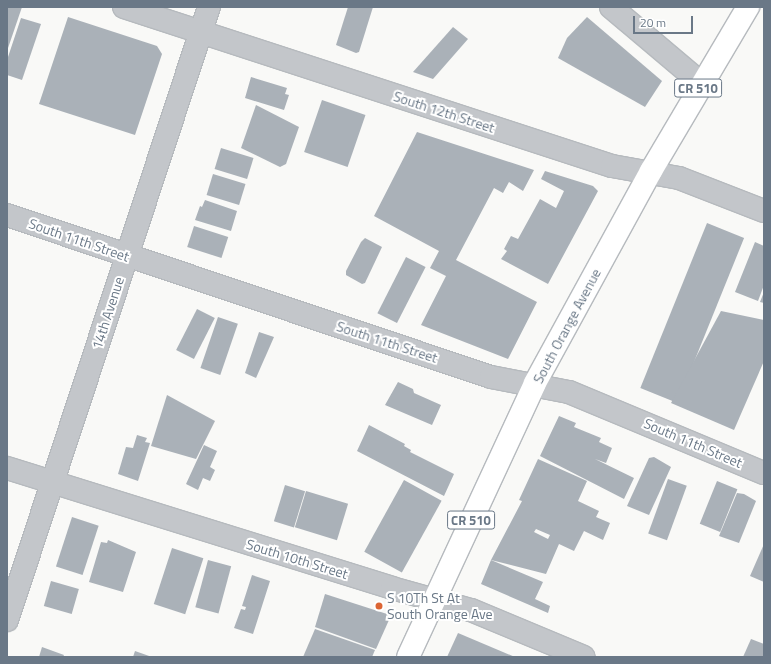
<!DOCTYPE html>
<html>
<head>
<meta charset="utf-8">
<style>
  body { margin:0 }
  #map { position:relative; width:771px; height:664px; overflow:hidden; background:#f9f9f7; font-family:"Titillium Web",sans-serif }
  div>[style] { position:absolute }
  .building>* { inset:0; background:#aab1b8; transform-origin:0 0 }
  .roads { filter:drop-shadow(1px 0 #b6babe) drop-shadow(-1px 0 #b6babe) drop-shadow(0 1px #b6babe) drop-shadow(0 -1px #b6babe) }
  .minor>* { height:22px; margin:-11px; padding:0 11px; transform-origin:11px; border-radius:11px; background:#c3c6ca }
  .major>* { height:22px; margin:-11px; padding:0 11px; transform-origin:11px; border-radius:11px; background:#fff }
  .dots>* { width:11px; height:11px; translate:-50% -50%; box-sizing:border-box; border:2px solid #fff; border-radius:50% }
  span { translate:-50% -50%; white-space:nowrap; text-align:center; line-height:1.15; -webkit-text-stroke:4px #fff; paint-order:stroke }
  .shield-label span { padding:1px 3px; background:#fff; border:1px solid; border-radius:3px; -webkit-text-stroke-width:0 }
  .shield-label { font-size:13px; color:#6a7887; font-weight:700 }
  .street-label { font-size:14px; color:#6a7887 }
  .poi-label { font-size:14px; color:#6a7887 }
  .left { translate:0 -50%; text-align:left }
  .frame { position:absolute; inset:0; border:8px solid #6a7887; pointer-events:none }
  .scale { position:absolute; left:633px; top:16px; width:60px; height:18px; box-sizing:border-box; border:2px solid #6a7887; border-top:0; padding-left:5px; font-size:12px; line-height:14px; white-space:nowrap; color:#6a7887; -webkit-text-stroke:3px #fff; paint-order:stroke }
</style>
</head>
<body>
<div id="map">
  <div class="building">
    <i style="clip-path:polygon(7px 7px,22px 7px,7px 51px)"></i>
    <i style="clip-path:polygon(348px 7px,373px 7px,359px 52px,356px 53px,336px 45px)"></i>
    <i style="clip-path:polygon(68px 17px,157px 46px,162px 54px,135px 135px,39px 104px)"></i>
    <i style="clip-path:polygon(587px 17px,662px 81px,645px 107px,558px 58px,567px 38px)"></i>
    <i style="clip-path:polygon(21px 18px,41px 24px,22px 80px,7px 75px,7px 60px)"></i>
    <i style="clip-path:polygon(453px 27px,468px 39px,433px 79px,413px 72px)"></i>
    <i style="clip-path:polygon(251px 77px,287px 88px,285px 94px,289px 95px,284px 110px,245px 98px)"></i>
    <i style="left:322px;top:100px;width:46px;height:55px;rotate:19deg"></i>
    <i style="clip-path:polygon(256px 105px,299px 127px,286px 164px,280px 167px,241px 148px)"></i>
    <i style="clip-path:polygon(417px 132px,534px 170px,523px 191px,509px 182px,503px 193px,494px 188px,456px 260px,537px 302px,508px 359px,421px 325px,446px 276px,430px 268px,439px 251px,374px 216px)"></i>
    <i style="left:221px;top:148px;width:34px;height:22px;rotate:17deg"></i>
    <i style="clip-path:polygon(545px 171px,593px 186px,598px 191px,548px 284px,501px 259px,507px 251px,504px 249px,511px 236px,518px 239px,540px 199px,556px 208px,564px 191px,541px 179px)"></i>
    <i style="left:213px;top:174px;width:34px;height:22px;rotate:17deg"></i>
    <i style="clip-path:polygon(205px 200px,237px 211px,231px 231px,195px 220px,200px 206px,202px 207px)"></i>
    <i style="left:707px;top:223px;width:40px;height:178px;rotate:22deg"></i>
    <i style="left:194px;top:226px;width:36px;height:22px;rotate:18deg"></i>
    <i style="clip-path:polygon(365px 238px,382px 247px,365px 283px,362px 284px,346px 275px,346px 271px,361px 242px)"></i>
    <i style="clip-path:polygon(755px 242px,764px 246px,764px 285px,758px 301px,735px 292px)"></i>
    <i style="left:406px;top:257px;width:22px;height:63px;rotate:27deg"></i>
    <i style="clip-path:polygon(764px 292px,764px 303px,760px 302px)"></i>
    <i style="left:197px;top:309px;width:20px;height:46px;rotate:27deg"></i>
    <i style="clip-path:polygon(721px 311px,764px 320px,764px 361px,734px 430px,671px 403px)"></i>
    <i style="left:218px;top:317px;width:21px;height:54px;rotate:19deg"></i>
    <i style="clip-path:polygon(259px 332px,274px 337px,256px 378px,245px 373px)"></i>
    <i style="clip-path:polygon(398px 382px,413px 389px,414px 393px,441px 405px,432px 425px,385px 405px)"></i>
    <i style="clip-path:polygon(167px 395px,215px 421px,196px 459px,151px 446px)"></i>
    <i style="clip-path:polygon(559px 416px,576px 423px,574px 427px,601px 438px,599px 442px,612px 448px,606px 463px,595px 459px,634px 478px,624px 499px,540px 456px)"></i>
    <i style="clip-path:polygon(369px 425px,405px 444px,404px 446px,411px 450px,410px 452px,454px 474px,444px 496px,357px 451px)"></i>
    <i style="clip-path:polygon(137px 435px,147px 438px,145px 442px,150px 443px,138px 481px,118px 474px,126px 447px,133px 448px)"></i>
    <i style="clip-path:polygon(204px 445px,217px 451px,210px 467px,215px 470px,210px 481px,203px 478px,198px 490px,186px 484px)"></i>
    <i style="clip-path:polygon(654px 457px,671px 467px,649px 515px,627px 506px,649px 458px)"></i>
    <i style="clip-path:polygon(evenodd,538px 459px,587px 481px,578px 501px,599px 511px,596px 517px,610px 523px,603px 540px,584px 531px,574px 551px,559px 544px,546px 574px,491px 560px,522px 501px,519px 500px,538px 459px,536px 529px,550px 535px,548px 539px,534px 532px,536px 529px)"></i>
    <i style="left:668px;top:479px;width:20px;height:58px;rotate:20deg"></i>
    <i style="left:404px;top:480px;width:43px;height:82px;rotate:29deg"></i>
    <i style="left:717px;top:481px;width:22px;height:46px;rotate:22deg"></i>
    <i style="left:285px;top:485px;width:21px;height:38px;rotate:17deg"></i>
    <i style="left:306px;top:491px;width:44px;height:38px;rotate:17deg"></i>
    <i style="clip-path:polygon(737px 493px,744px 494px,756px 501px,739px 543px,719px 536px)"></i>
    <i style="left:72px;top:517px;width:28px;height:52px;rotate:18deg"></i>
    <i style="clip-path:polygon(108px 540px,136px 552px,123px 592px,89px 582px,101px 542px,107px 543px)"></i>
    <i style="clip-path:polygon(764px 544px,764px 582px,750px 576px)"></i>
    <i style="left:172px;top:548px;width:33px;height:59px;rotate:18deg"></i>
    <i style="left:208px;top:560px;width:24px;height:49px;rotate:15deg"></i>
    <i style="clip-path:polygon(491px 560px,543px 582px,535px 599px,550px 606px,548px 613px,481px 584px)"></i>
    <i style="clip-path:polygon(252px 575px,270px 581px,253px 634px,234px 628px,241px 609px,245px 610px,246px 607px,242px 606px)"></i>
    <i style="left:51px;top:581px;width:29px;height:26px;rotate:16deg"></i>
    <i style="clip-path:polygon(325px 594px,387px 614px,389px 620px,376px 649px,315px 627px)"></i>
    <i style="clip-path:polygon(315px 629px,375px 650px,372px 657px,303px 657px)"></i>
    <i style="clip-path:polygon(458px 633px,515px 657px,447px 657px)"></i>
    <i style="clip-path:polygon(751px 639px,764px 644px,764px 657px,743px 657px)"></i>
    <i style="clip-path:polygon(42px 647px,64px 655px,63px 657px,39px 657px)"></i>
    <i style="clip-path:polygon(135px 651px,152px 657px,133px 657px)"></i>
  </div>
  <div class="roads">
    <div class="minor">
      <i style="left:124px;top:7px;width:513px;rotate:18.05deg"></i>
      <i style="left:612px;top:166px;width:68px;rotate:10.2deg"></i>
      <i style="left:679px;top:178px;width:91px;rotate:21.2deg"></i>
      <i style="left:611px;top:7px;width:118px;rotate:40.2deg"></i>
      <i style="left:7px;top:215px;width:510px;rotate:18.51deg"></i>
      <i style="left:491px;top:377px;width:79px;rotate:10.9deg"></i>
      <i style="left:569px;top:392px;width:211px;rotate:22.6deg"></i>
      <i style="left:7px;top:468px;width:403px;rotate:17.3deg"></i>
      <i style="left:392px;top:588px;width:82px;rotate:15.6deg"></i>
      <i style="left:471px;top:610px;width:122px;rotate:22.6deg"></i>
      <i style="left:7px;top:620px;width:645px;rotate:-71.76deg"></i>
    </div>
    <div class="major">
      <i style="left:408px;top:657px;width:302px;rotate:-65.1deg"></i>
      <i style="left:535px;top:383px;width:242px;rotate:-61.3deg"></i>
      <i style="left:651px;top:171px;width:191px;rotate:-59.4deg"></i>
    </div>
  </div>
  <div class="dots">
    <i style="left:379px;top:606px;background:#dc6534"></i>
  </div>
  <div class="shield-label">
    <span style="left:698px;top:88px">CR 510</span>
    <span style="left:471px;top:520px">CR 510</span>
  </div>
  <div class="street-label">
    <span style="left:444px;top:112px;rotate:18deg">South 12th Street</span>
    <span style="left:79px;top:240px;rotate:19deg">South 11th Street</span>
    <span style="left:108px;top:313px;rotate:-72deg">14th Avenue</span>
    <span style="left:567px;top:326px;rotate:-62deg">South Orange Avenue</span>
    <span style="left:387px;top:342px;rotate:18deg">South 11th Street</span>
    <span style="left:693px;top:443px;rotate:23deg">South 11th Street</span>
    <span style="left:297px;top:559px;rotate:17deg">South 10th Street</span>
  </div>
  <div class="poi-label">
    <span class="left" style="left:387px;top:606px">S 10Th St At<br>South Orange Ave</span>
  </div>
  <div class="frame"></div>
  <div class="scale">20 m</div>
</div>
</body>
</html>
